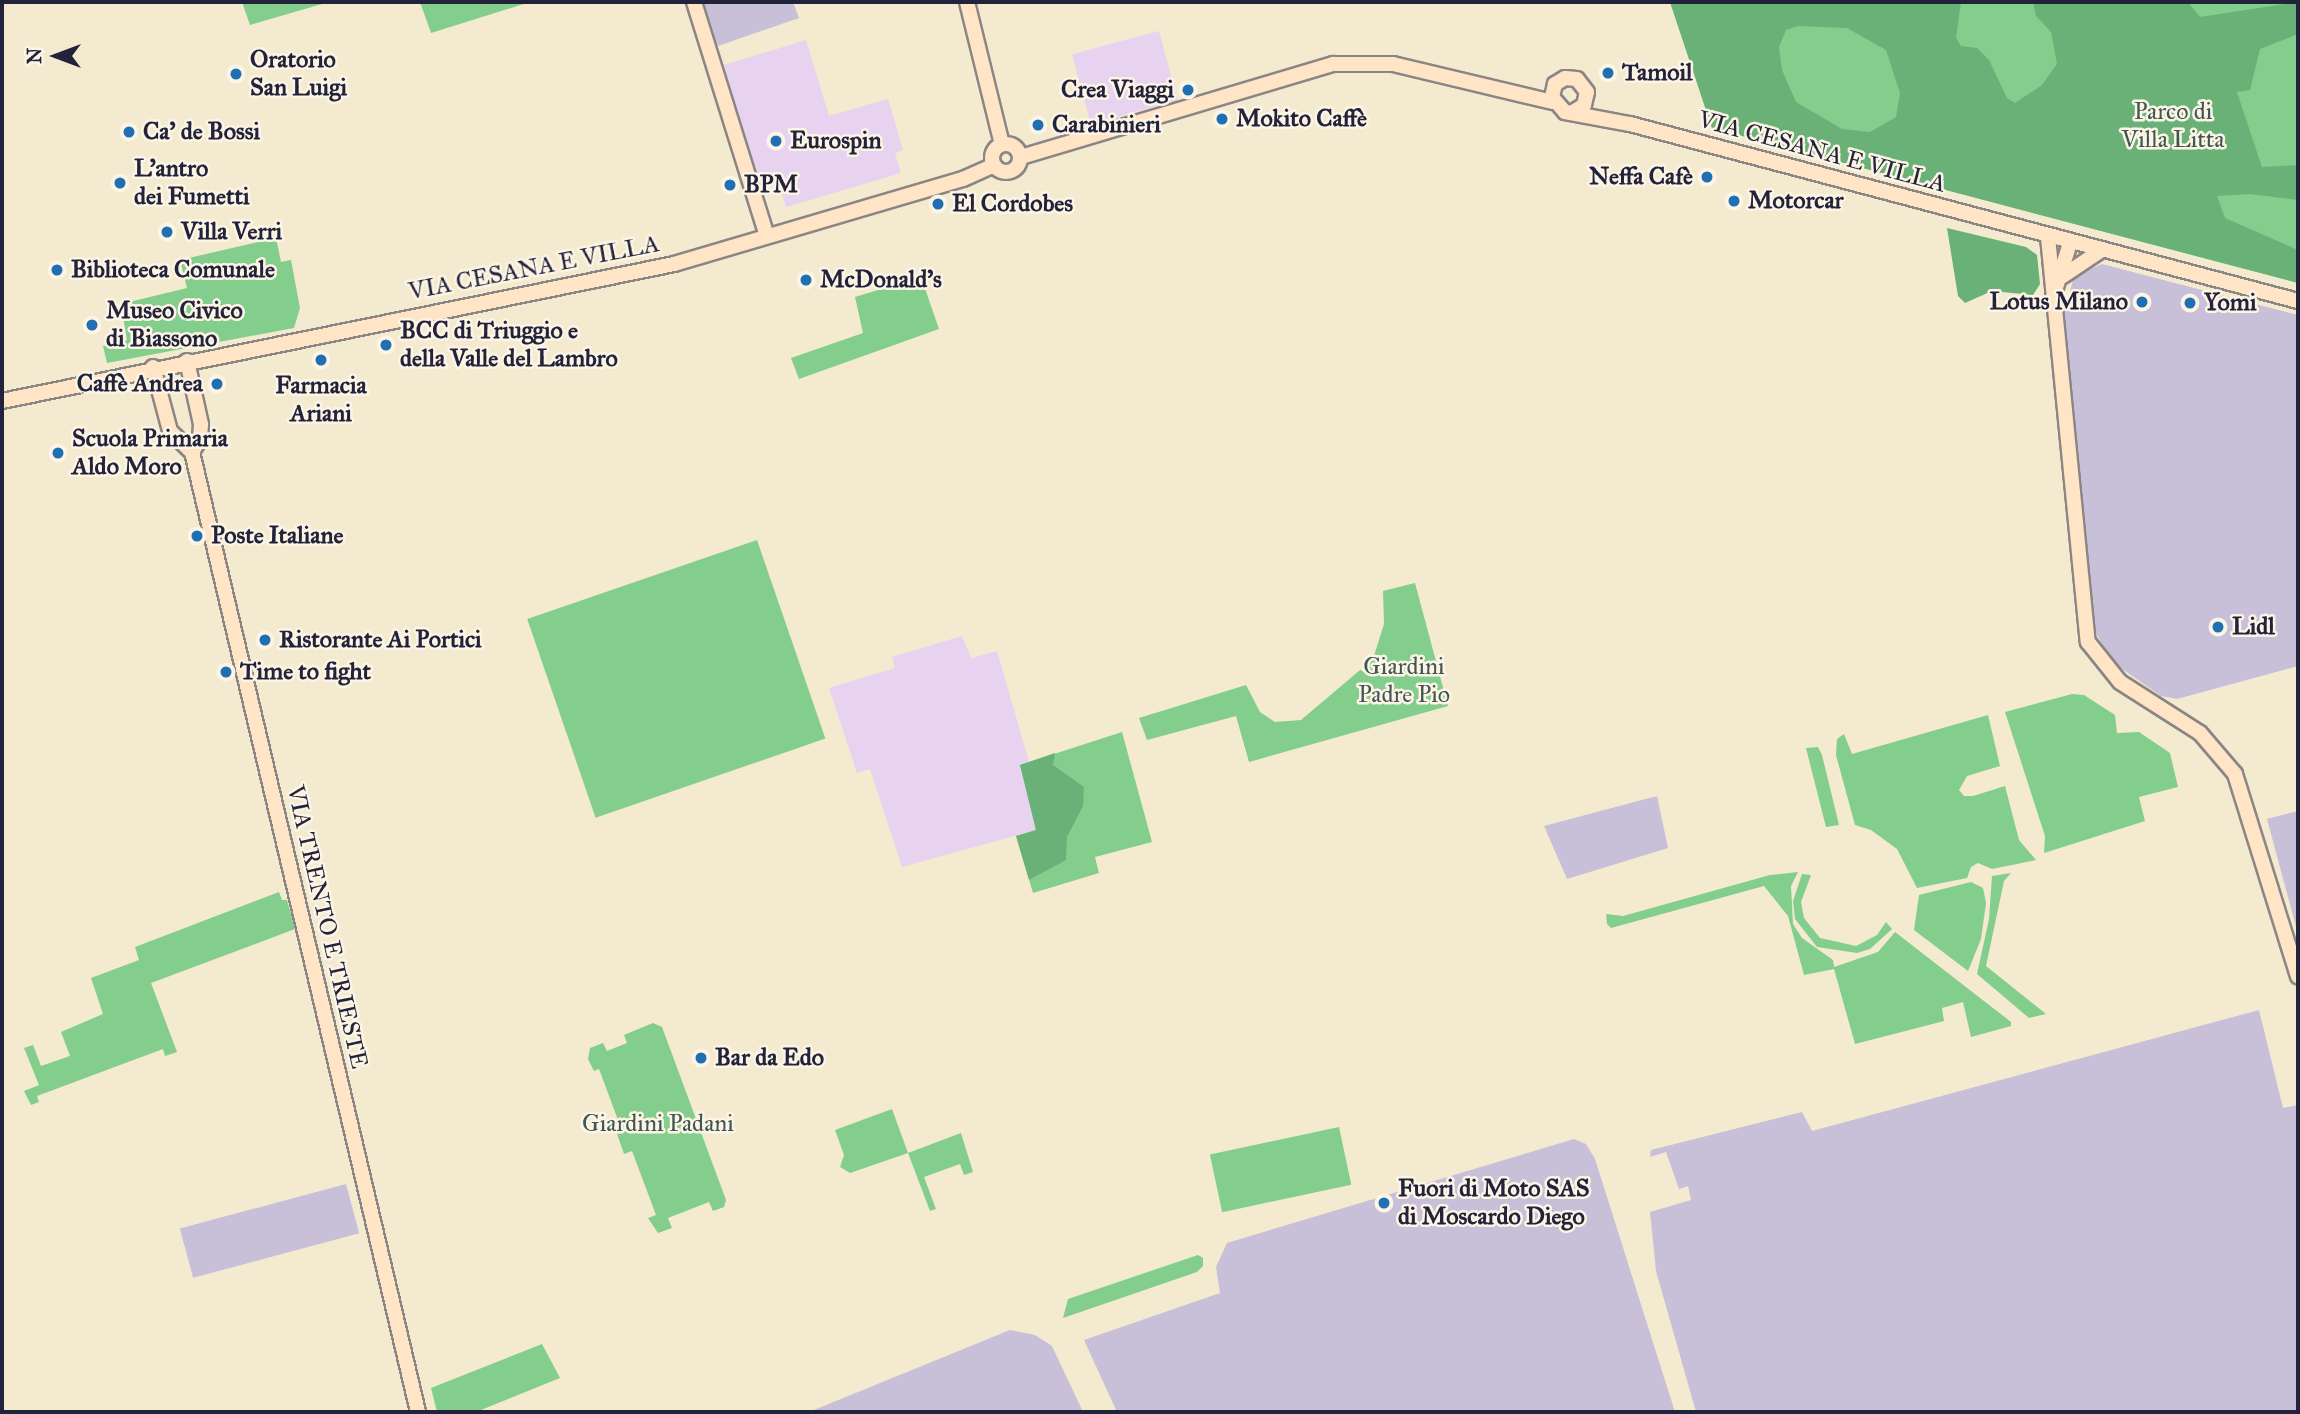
<!DOCTYPE html>
<html>
<head>
<meta charset="utf-8">
<style>
  body { margin:0 }
  #map { position:relative; width:2300px; height:1414px; overflow:hidden; background:#f3eacf; font-family:"IM FELL Great Primer",serif }
  div>[style] { position:absolute }
  .built>* { inset:0; background:#e7d2ef; transform-origin:0 0 }
  .industrial>* { inset:0; background:#c8bfd8; transform-origin:0 0 }
  .green>* { inset:0; background:#83ce8c; transform-origin:0 0 }
  .forest>* { inset:0; background:#6ab178 }
  .roads { filter:drop-shadow(2px 0 #8a8685) drop-shadow(-2px 0 #8a8685) drop-shadow(0 2px #8a8685) drop-shadow(0 -2px #8a8685) }
  .secondary>* { height:14px; margin:-7px; padding:0 7px; transform-origin:7px; border-radius:7px; background:#ffe4c6 }
  .secondary>.ring { margin:-7px; padding:0; box-sizing:content-box; background:none; border:14px solid #ffe4c6; border-radius:50% }
  .dots>* { width:19px; height:19px; translate:-50% -50%; box-sizing:border-box; border:4px solid #fcf5e5; border-radius:50% }
  span { translate:-50% -50%; white-space:nowrap; text-align:center; line-height:1.15; -webkit-text-stroke:5px #fcf5e5; paint-order:stroke }
  .poi-label { font-size:24px; color:#22223b; font-weight:700 }
  .left { translate:0 -50%; text-align:left }
  .right { translate:-100% -50%; text-align:right }
  .park-label { font-size:24px; color:#3f5653 }
  .street-label { font-size:24px; color:#22223b }
  .frame { position:absolute; inset:0; border:4px solid #22223b; pointer-events:none }
  .north { position:absolute; left:21px; top:21px; width:70px; height:70px; -webkit-text-stroke:5px #fcf5e5; paint-order:stroke; rotate:270deg; font-size:19px; font-weight:700; line-height:28px; text-align:center; color:#22223b }
  .north::after { content:''; display:block; margin:auto; width:24px; height:32px; background:#22223b; clip-path:polygon(50% 0,100% 100%,50% 72%,0 100%) }
</style>
</head>
<body>
<div id="map">
  <div class="built">
    <i style="left:1159px;top:31px;width:72px;height:90px;rotate:75deg"></i>
    <i style="clip-path:polygon(806px 40px,829px 116px,888px 99px,903px 150px,895px 153px,901px 173px,786px 207px,778px 180px,760px 185px,724px 65px)"></i>
    <i style="clip-path:polygon(962px 636px,971px 658px,997px 651px,1029px 762px,1020px 765px,1036px 830px,902px 867px,870px 769px,857px 773px,829px 688px,895px 668px,892px 657px)"></i>
  </div>
  <div class="industrial">
    <i style="clip-path:polygon(702px 2px,793px 2px,799px 18px,718px 46px)"></i>
    <i style="clip-path:polygon(2102px 264px,2298px 315px,2298px 666px,2177px 699px,2161px 696px,2115px 664px,2096px 634px,2064px 314px,2074px 276px)"></i>
    <i style="clip-path:polygon(1657px 796px,1668px 848px,1567px 879px,1544px 826px)"></i>
    <i style="clip-path:polygon(2298px 811px,2298px 934px,2267px 819px)"></i>
    <i style="clip-path:polygon(2259px 1010px,2283px 1108px,2298px 1105px,2298px 1412px,1696px 1412px,1656px 1271px,1650px 1212px,1691px 1200px,1688px 1186px,1679px 1189px,1666px 1152px,1650px 1157px,1651px 1150px,1802px 1112px,1812px 1131px)"></i>
    <i style="clip-path:polygon(1574px 1139px,1586px 1144px,1595px 1159px,1675px 1412px,1117px 1412px,1084px 1340px,1220px 1293px,1216px 1267px,1227px 1243px)"></i>
    <i style="left:346px;top:1184px;width:51px;height:172px;rotate:75deg"></i>
    <i style="clip-path:polygon(1010px 1330px,1035px 1335px,1052px 1346px,1083px 1412px,809px 1412px)"></i>
  </div>
  <div class="green">
    <i style="clip-path:polygon(242px 2px,329px 2px,250px 25px)"></i>
    <i style="clip-path:polygon(420px 2px,530px 2px,431px 33px)"></i>
    <i style="clip-path:polygon(1670px 2px,2298px 2px,2298px 283px,1712px 128px)"></i>
    <i style="clip-path:polygon(276px 238px,281px 262px,291px 260px,300px 308px,294px 328px,107px 363px,103px 346px,127px 340px,121px 304px,187px 288px,180px 260px)"></i>
    <i style="clip-path:polygon(921px 277px,939px 329px,799px 379px,791px 358px,863px 333px,855px 297px)"></i>
    <i style="left:757px;top:540px;width:210px;height:243px;rotate:71deg"></i>
    <i style="clip-path:polygon(1415px 583px,1448px 706px,1249px 762px,1236px 716px,1147px 740px,1139px 718px,1246px 685px,1260px 712px,1275px 722px,1301px 720px,1373px 659px,1384px 624px,1383px 591px)"></i>
    <i style="clip-path:polygon(2072px 694px,2084px 695px,2115px 715px,2117px 733px,2139px 732px,2170px 753px,2178px 787px,2139px 797px,2145px 821px,2044px 853px,2045px 836px,2005px 712px)"></i>
    <i style="clip-path:polygon(1988px 715px,2000px 766px,1967px 776px,1959px 790px,1964px 796px,1973px 796px,2005px 786px,2019px 840px,2036px 860px,1992px 869px,1978px 863px,1971px 867px,1967px 878px,1917px 888px,1897px 849px,1871px 830px,1855px 825px,1836px 755px,1837px 739px,1844px 734px,1852px 754px)"></i>
    <i style="clip-path:polygon(1122px 732px,1152px 842px,1095px 857px,1099px 873px,1033px 893px,1016px 836px,1036px 830px,1020px 765px)"></i>
    <i style="clip-path:polygon(1818px 747px,1822px 755px,1839px 825px,1826px 827px,1806px 748px)"></i>
    <i style="clip-path:polygon(1798px 872px,1791px 886px,1793px 924px,1802px 938px,1833px 960px,1834px 967px,1878px 952px,1895px 932px,2011px 1022px,2011px 1026px,1971px 1037px,1963px 1002px,1942px 1008px,1944px 1021px,1855px 1044px,1834px 969px,1804px 975px,1788px 916px,1764px 886px,1611px 928px,1607px 924px,1606px 914px,1623px 916px,1770px 875px)"></i>
    <i style="clip-path:polygon(2011px 873px,2004px 881px,1986px 966px,2046px 1014px,2029px 1018px,1977px 974px,1989px 919px,1992px 876px)"></i>
    <i style="clip-path:polygon(1802px 874px,1811px 875px,1801px 902px,1804px 918px,1820px 938px,1856px 946px,1877px 935px,1886px 922px,1892px 929px,1870px 949px,1857px 953px,1817px 947px,1795px 919px,1793px 901px)"></i>
    <i style="clip-path:polygon(1971px 882px,1983px 888px,1986px 903px,1981px 939px,1968px 971px,1914px 930px,1919px 895px)"></i>
    <i style="clip-path:polygon(279px 892px,282px 900px,287px 900px,295px 929px,151px 983px,177px 1052px,165px 1056px,163px 1049px,37px 1096px,39px 1102px,31px 1105px,24px 1091px,39px 1085px,24px 1048px,33px 1045px,41px 1066px,70px 1056px,61px 1032px,103px 1014px,91px 978px,139px 960px,135px 947px)"></i>
    <i style="clip-path:polygon(653px 1023px,662px 1027px,726px 1200px,724px 1207px,713px 1211px,709px 1202px,668px 1218px,672px 1228px,658px 1233px,648px 1218px,656px 1215px,632px 1151px,624px 1154px,616px 1131px,621px 1128px,599px 1069px,594px 1071px,588px 1059px,590px 1048px,603px 1043px,607px 1051px,627px 1043px,624px 1035px)"></i>
    <i style="clip-path:polygon(892px 1109px,908px 1153px,961px 1133px,973px 1172px,964px 1175px,960px 1164px,924px 1177px,936px 1209px,930px 1211px,908px 1153px,850px 1173px,840px 1167px,844px 1155px,835px 1130px)"></i>
    <i style="left:1339px;top:1127px;width:59px;height:132px;rotate:78deg"></i>
    <i style="clip-path:polygon(1198px 1255px,1203px 1258px,1203px 1266px,1197px 1272px,1063px 1318px,1068px 1299px)"></i>
    <i style="clip-path:polygon(542px 1344px,560px 1378px,476px 1412px,437px 1412px,431px 1388px)"></i>
  </div>
  <div class="forest">
    <i style="clip-path:polygon(evenodd,1670px 2px,1961px 2px,1956px 38px,1961px 46px,1977px 48px,1989px 60px,2007px 98px,2015px 103px,2042px 85px,2057px 64px,2051px 32px,2036px 16px,2033px 2px,2188px 2px,2200px 17px,2298px 2px,2298px 34px,2260px 49px,2250px 90px,2237px 92px,2262px 167px,2298px 165px,2298px 200px,2250px 194px,2217px 196px,2225px 218px,2298px 250px,2298px 283px,1712px 128px,1670px 2px,1798px 26px,1847px 28px,1886px 50px,1900px 93px,1896px 117px,1870px 132px,1842px 129px,1796px 102px,1782px 70px,1779px 47px,1786px 30px,1798px 26px)"></i>
    <i style="clip-path:polygon(1947px 228px,2026px 247px,2037px 255px,2040px 284px,2033px 295px,1992px 291px,1965px 303px,1958px 296px)"></i>
    <i style="clip-path:polygon(1055px 753px,1053px 765px,1084px 787px,1083px 806px,1067px 837px,1066px 860px,1029px 880px,1016px 836px,1036px 830px,1020px 765px)"></i>
  </div>
  <div class="roads">
    <div class="secondary">
      <i style="left:694px;top:2px;width:245px;rotate:72.7deg"></i>
      <i style="left:967px;top:2px;width:146px;rotate:76.2deg"></i>
      <i style="left:1573px;top:112px;width:13px;rotate:-32deg"></i>
      <i style="left:1584px;top:105px;width:13px;rotate:-77deg"></i>
      <i style="left:1587px;top:92px;width:16px;rotate:-128deg"></i>
      <i style="left:1577px;top:79px;width:12px;rotate:-175deg"></i>
      <i style="left:1565px;top:78px;width:12px;rotate:149deg"></i>
      <i style="left:1555px;top:84px;width:13px;rotate:103deg"></i>
      <i style="left:1552px;top:97px;width:20px;rotate:49deg"></i>
      <i style="left:1565px;top:112px;width:66px;rotate:10.5deg"></i>
      <i style="left:1630px;top:124px;width:691px;rotate:14.84deg"></i>
      <i class="ring" style="left:992px;top:144px;width:14px;height:14px"></i>
      <i style="left:1021px;top:157px;width:326px;rotate:-16.6deg"></i>
      <i style="left:1333px;top:64px;width:60px"></i>
      <i style="left:1393px;top:64px;width:164px;rotate:13.4deg"></i>
      <i style="left:2048px;top:237px;width:407px;rotate:84.4deg"></i>
      <i style="left:2088px;top:642px;width:51px;rotate:51.3deg"></i>
      <i style="left:2120px;top:682px;width:95px;rotate:32.5deg"></i>
      <i style="left:2200px;top:733px;width:54px;rotate:49.5deg"></i>
      <i style="left:2235px;top:774px;width:212px;rotate:72.7deg"></i>
      <i style="left:2063px;top:276px;width:45px;rotate:-34deg"></i>
      <i style="left:2053px;top:297px;width:57px;rotate:-72.5deg"></i>
      <i style="left:187px;top:361px;width:65px;rotate:77.5deg"></i>
      <i style="left:201px;top:424px;width:15px;rotate:94deg"></i>
      <i style="left:200px;top:439px;width:15px;rotate:122deg"></i>
      <i style="left:153px;top:367px;width:66px;rotate:75.1deg"></i>
      <i style="left:170px;top:431px;width:30px;rotate:44deg"></i>
      <i style="left:2px;top:401px;width:686px;rotate:-11.52deg"></i>
      <i style="left:674px;top:264px;width:301px;rotate:-16.4deg"></i>
      <i style="left:963px;top:179px;width:34px;rotate:-24deg"></i>
      <i style="left:192px;top:452px;width:986px;rotate:76.75deg"></i>
    </div>
  </div>
  <div class="dots">
    <i style="left:1608px;top:73px;background:#1f6fb2"></i>
    <i style="left:236px;top:74px;background:#1f6fb2"></i>
    <i style="left:1188px;top:90px;background:#1f6fb2"></i>
    <i style="left:1222px;top:119px;background:#1f6fb2"></i>
    <i style="left:1038px;top:125px;background:#1f6fb2"></i>
    <i style="left:129px;top:132px;background:#1f6fb2"></i>
    <i style="left:776px;top:141px;background:#1f6fb2"></i>
    <i style="left:1707px;top:177px;background:#1f6fb2"></i>
    <i style="left:120px;top:183px;background:#1f6fb2"></i>
    <i style="left:730px;top:185px;background:#1f6fb2"></i>
    <i style="left:1734px;top:201px;background:#1f6fb2"></i>
    <i style="left:938px;top:204px;background:#1f6fb2"></i>
    <i style="left:167px;top:232px;background:#1f6fb2"></i>
    <i style="left:57px;top:270px;background:#1f6fb2"></i>
    <i style="left:806px;top:280px;background:#1f6fb2"></i>
    <i style="left:2142px;top:302px;background:#1f6fb2"></i>
    <i style="left:2190px;top:303px;background:#1f6fb2"></i>
    <i style="left:92px;top:325px;background:#1f6fb2"></i>
    <i style="left:386px;top:345px;background:#1f6fb2"></i>
    <i style="left:321px;top:360px;background:#1f6fb2"></i>
    <i style="left:217px;top:384px;background:#1f6fb2"></i>
    <i style="left:58px;top:453px;background:#1f6fb2"></i>
    <i style="left:197px;top:536px;background:#1f6fb2"></i>
    <i style="left:2218px;top:627px;background:#1f6fb2"></i>
    <i style="left:265px;top:640px;background:#1f6fb2"></i>
    <i style="left:226px;top:672px;background:#1f6fb2"></i>
    <i style="left:701px;top:1058px;background:#1f6fb2"></i>
    <i style="left:1384px;top:1203px;background:#1f6fb2"></i>
  </div>
  <div class="poi-label">
    <span class="left" style="left:250px;top:74px">Oratorio<br>San Luigi</span>
    <span class="left" style="left:1622px;top:73px">Tamoil</span>
    <span class="right" style="left:1174px;top:90px">Crea Viaggi</span>
    <span class="left" style="left:1236px;top:119px">Mokito Caffè</span>
    <span class="left" style="left:1052px;top:125px">Carabinieri</span>
    <span class="left" style="left:143px;top:132px">Ca' de Bossi</span>
    <span class="left" style="left:790px;top:141px">Eurospin</span>
    <span class="left" style="left:134px;top:183px">L'antro<br>dei Fumetti</span>
    <span class="right" style="left:1693px;top:177px">Neffa Cafè</span>
    <span class="left" style="left:744px;top:185px">BPM</span>
    <span class="left" style="left:1748px;top:201px">Motorcar</span>
    <span class="left" style="left:952px;top:204px">El Cordobes</span>
    <span class="left" style="left:181px;top:232px">Villa Verri</span>
    <span class="left" style="left:71px;top:270px">Biblioteca Comunale</span>
    <span class="left" style="left:820px;top:280px">McDonald's</span>
    <span class="right" style="left:2128px;top:302px">Lotus Milano</span>
    <span class="left" style="left:2204px;top:303px">Yomi</span>
    <span class="left" style="left:106px;top:325px">Museo Civico<br>di Biassono</span>
    <span class="left" style="left:400px;top:345px">BCC di Triuggio e<br>della Valle del Lambro</span>
    <span class="right" style="left:203px;top:384px">Caffè Andrea</span>
    <span style="left:321px;top:400px">Farmacia<br>Ariani</span>
    <span class="left" style="left:72px;top:453px">Scuola Primaria<br>Aldo Moro</span>
    <span class="left" style="left:211px;top:536px">Poste Italiane</span>
    <span class="left" style="left:2232px;top:627px">Lidl</span>
    <span class="left" style="left:279px;top:640px">Ristorante Ai Portici</span>
    <span class="left" style="left:240px;top:672px">Time to fight</span>
    <span class="left" style="left:715px;top:1058px">Bar da Edo</span>
    <span class="left" style="left:1398px;top:1203px">Fuori di Moto SAS<br>di Moscardo Diego</span>
  </div>
  <div class="park-label">
    <span style="left:2173px;top:126px">Parco di<br>Villa Litta</span>
    <span style="left:1404px;top:681px">Giardini<br>Padre Pio</span>
    <span style="left:658px;top:1124px">Giardini Padani</span>
  </div>
  <div class="street-label">
    <span style="left:1822px;top:152px;rotate:15deg">VIA CESANA E VILLA</span>
    <span style="left:534px;top:268px;rotate:-11deg">VIA CESANA E VILLA</span>
    <span style="left:327px;top:927px;rotate:77deg">VIA TRENTO E TRIESTE</span>
  </div>
  <div class="frame"></div>
  <div class="north">N</div>
</div>
</body>
</html>
